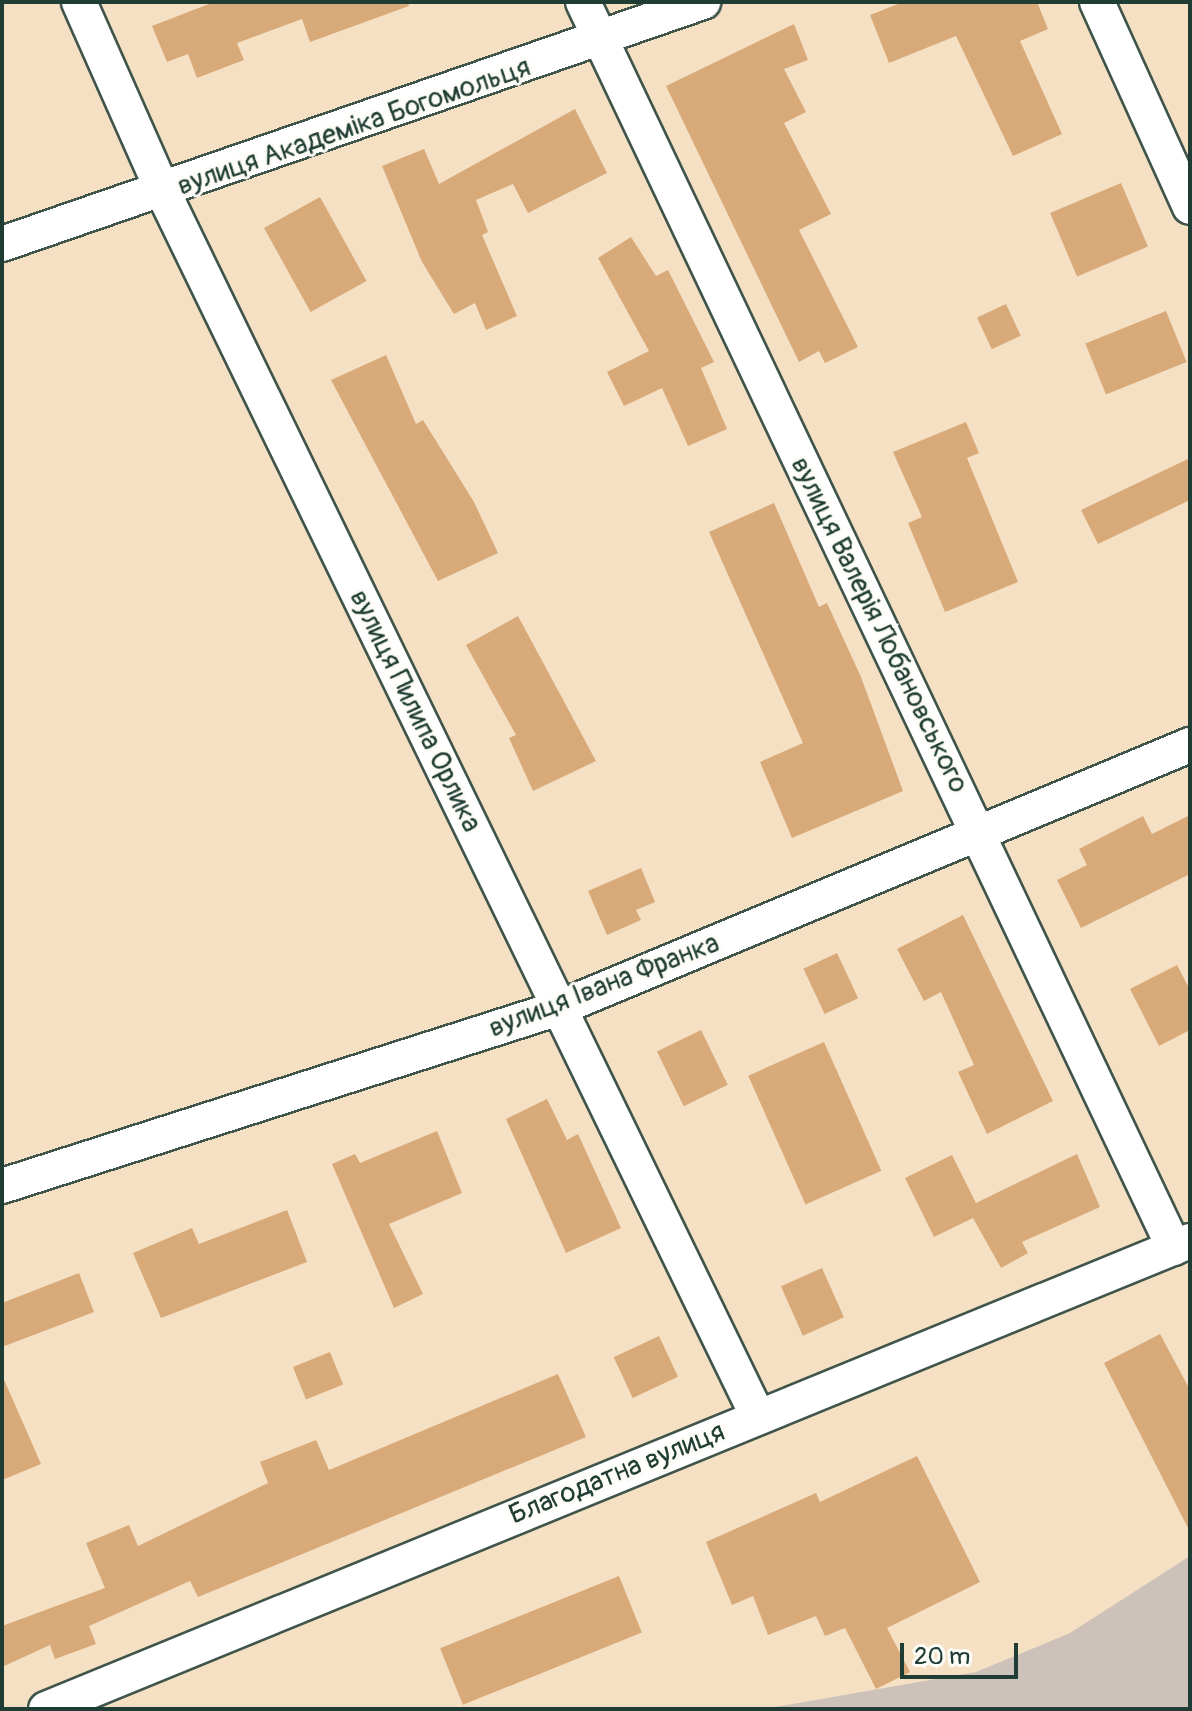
<!DOCTYPE html>
<html>
<head>
<meta charset="utf-8">
<style>
  body { margin:0 }
  #map { position:relative; width:1192px; height:1711px; overflow:hidden; background:#f5e0c4; font-family:Pangolin,sans-serif }
  div>[style] { position:absolute }
  .industrial>* { inset:0; background:#cdc2b9 }
  .building>* { inset:0; background:#d8aa79; transform-origin:0 0 }
  .roads { filter:drop-shadow(2px 0 #3f554a) drop-shadow(-2px 0 #3f554a) drop-shadow(0 2px #3f554a) drop-shadow(0 -2px #3f554a) }
  .street>* { height:34px; margin:-17px; padding:0 17px; transform-origin:17px; border-radius:17px; background:#fff }
  span { translate:-50% -50%; white-space:nowrap; text-align:center; line-height:1.15; -webkit-text-stroke:6px #fdfcf7; paint-order:stroke }
  .street-label { font-size:28px; color:#1f3d34 }
  .frame { position:absolute; inset:0; border:4px solid #1f3d34; pointer-events:none }
  .scale { position:absolute; left:900px; top:1643px; width:118px; height:36px; box-sizing:border-box; border:4px solid #1f3d34; border-top:0; padding-left:10px; font-size:24px; line-height:28px; white-space:nowrap; color:#1f3d34; -webkit-text-stroke:6px #fdfcf7; paint-order:stroke }
</style>
</head>
<body>
<div id="map">
  <div class="industrial">
    <i style="clip-path:polygon(1190px 1556px,1190px 1709px,764px 1709px,976px 1672px,1070px 1633px)"></i>
  </div>
  <div class="building">
    <i style="clip-path:polygon(214px 2px,408px 2px,409px 6px,310px 42px,302px 19px,237px 43px,244px 60px,197px 78px,188px 54px,167px 62px,152px 26px)"></i>
    <i style="clip-path:polygon(903px 2px,1037px 2px,1048px 29px,1020px 41px,1062px 134px,1013px 156px,956px 36px,889px 63px,870px 15px)"></i>
    <i style="clip-path:polygon(794px 24px,808px 60px,784px 69px,806px 112px,784px 123px,831px 214px,799px 230px,858px 347px,825px 363px,819px 351px,799px 362px,666px 86px)"></i>
    <i style="clip-path:polygon(575px 109px,607px 173px,528px 213px,513px 184px,476px 200px,488px 232px,482px 235px,517px 316px,486px 330px,475px 303px,454px 314px,422px 262px,382px 166px,424px 149px,439px 184px)"></i>
    <i style="left:1121px;top:183px;width:69px;height:77px;rotate:67deg"></i>
    <i style="left:320px;top:197px;width:96px;height:64px;rotate:61deg"></i>
    <i style="clip-path:polygon(631px 237px,656px 276px,668px 270px,714px 362px,701px 368px,727px 429px,688px 446px,662px 388px,624px 406px,607px 372px,649px 351px,598px 258px)"></i>
    <i style="left:1006px;top:304px;width:35px;height:32px;rotate:65deg"></i>
    <i style="left:1166px;top:311px;width:55px;height:87px;rotate:68deg"></i>
    <i style="clip-path:polygon(386px 355px,416px 424px,423px 420px,474px 502px,498px 553px,438px 581px,331px 380px)"></i>
    <i style="clip-path:polygon(966px 422px,979px 453px,967px 458px,1018px 582px,945px 612px,908px 523px,922px 517px,893px 452px)"></i>
    <i style="clip-path:polygon(1190px 458px,1190px 500px,1098px 544px,1081px 510px)"></i>
    <i style="clip-path:polygon(774px 503px,819px 607px,827px 603px,861px 677px,903px 791px,792px 838px,760px 762px,803px 743px,709px 532px)"></i>
    <i style="clip-path:polygon(518px 616px,596px 761px,533px 791px,509px 738px,516px 735px,466px 645px)"></i>
    <i style="clip-path:polygon(1190px 815px,1190px 874px,1081px 928px,1057px 880px,1087px 865px,1079px 849px,1143px 816px,1152px 834px)"></i>
    <i style="clip-path:polygon(641px 868px,655px 902px,636px 910px,641px 920px,607px 935px,588px 891px)"></i>
    <i style="clip-path:polygon(963px 915px,1053px 1101px,987px 1134px,958px 1072px,974px 1065px,941px 992px,924px 1001px,897px 949px)"></i>
    <i style="left:837px;top:953px;width:50px;height:37px;rotate:65deg"></i>
    <i style="clip-path:polygon(1177px 965px,1190px 990px,1190px 1030px,1159px 1046px,1130px 989px)"></i>
    <i style="left:701px;top:1030px;width:61px;height:49px;rotate:64deg"></i>
    <i style="left:824px;top:1042px;width:141px;height:83px;rotate:66deg"></i>
    <i style="clip-path:polygon(547px 1099px,567px 1140px,578px 1134px,621px 1228px,566px 1253px,506px 1119px)"></i>
    <i style="clip-path:polygon(437px 1131px,462px 1193px,389px 1224px,423px 1294px,394px 1308px,332px 1164px,355px 1154px,360px 1163px)"></i>
    <i style="clip-path:polygon(1077px 1154px,1100px 1207px,1022px 1242px,1028px 1253px,1001px 1268px,973px 1218px,934px 1237px,905px 1178px,952px 1155px,976px 1203px)"></i>
    <i style="clip-path:polygon(287px 1210px,307px 1262px,161px 1318px,133px 1253px,192px 1228px,199px 1244px)"></i>
    <i style="left:822px;top:1268px;width:54px;height:45px;rotate:66deg"></i>
    <i style="clip-path:polygon(79px 1273px,94px 1312px,2px 1347px,2px 1303px)"></i>
    <i style="clip-path:polygon(1160px 1334px,1190px 1390px,1190px 1532px,1104px 1363px)"></i>
    <i style="left:659px;top:1336px;width:45px;height:50px;rotate:65deg"></i>
    <i style="left:330px;top:1352px;width:35px;height:40px;rotate:68deg"></i>
    <i style="clip-path:polygon(558px 1374px,586px 1437px,198px 1597px,190px 1581px,89px 1626px,96px 1644px,55px 1659px,50px 1645px,2px 1667px,2px 1626px,105px 1588px,86px 1543px,129px 1525px,138px 1546px,268px 1483px,260px 1462px,316px 1440px,329px 1470px)"></i>
    <i style="clip-path:polygon(2px 1375px,41px 1464px,2px 1480px)"></i>
    <i style="clip-path:polygon(917px 1456px,980px 1582px,887px 1628px,910px 1672px,876px 1689px,845px 1628px,825px 1636px,816px 1616px,768px 1635px,753px 1596px,732px 1605px,706px 1542px,816px 1493px,820px 1502px)"></i>
    <i style="left:619px;top:1576px;width:61px;height:193px;rotate:68deg"></i>
  </div>
  <div class="roads">
    <div class="street">
      <i style="left:79px;top:2px;width:208px;rotate:66.1deg"></i>
      <i style="left:163px;top:192px;width:1362px;rotate:64.09deg"></i>
      <i style="left:583px;top:2px;width:1379px;rotate:64.62deg"></i>
      <i style="left:1097px;top:2px;width:225px;rotate:65.6deg"></i>
      <i style="left:2px;top:244px;width:742px;rotate:-19.05deg"></i>
      <i style="left:2px;top:1186px;width:585px;rotate:-17.72deg"></i>
      <i style="left:559px;top:1008px;width:684px;rotate:-22.63deg"></i>
      <i style="left:46px;top:1709px;width:1236px;rotate:-22.25deg"></i>
    </div>
  </div>
  <div class="street-label">
    <span style="left:354px;top:127px;rotate:-19deg">вулиця Академіка Богомольця</span>
    <span style="left:879px;top:625px;rotate:64deg">вулиця Валерія Лобановського</span>
    <span style="left:415px;top:711px;rotate:64deg">вулиця Пилипа Орлика</span>
    <span style="left:604px;top:986px;rotate:-21deg">вулиця Івана Франка</span>
    <span style="left:617px;top:1474px;rotate:-22deg">Благодатна вулиця</span>
  </div>
  <div class="frame"></div>
  <div class="scale">20 m</div>
</div>
</body>
</html>
